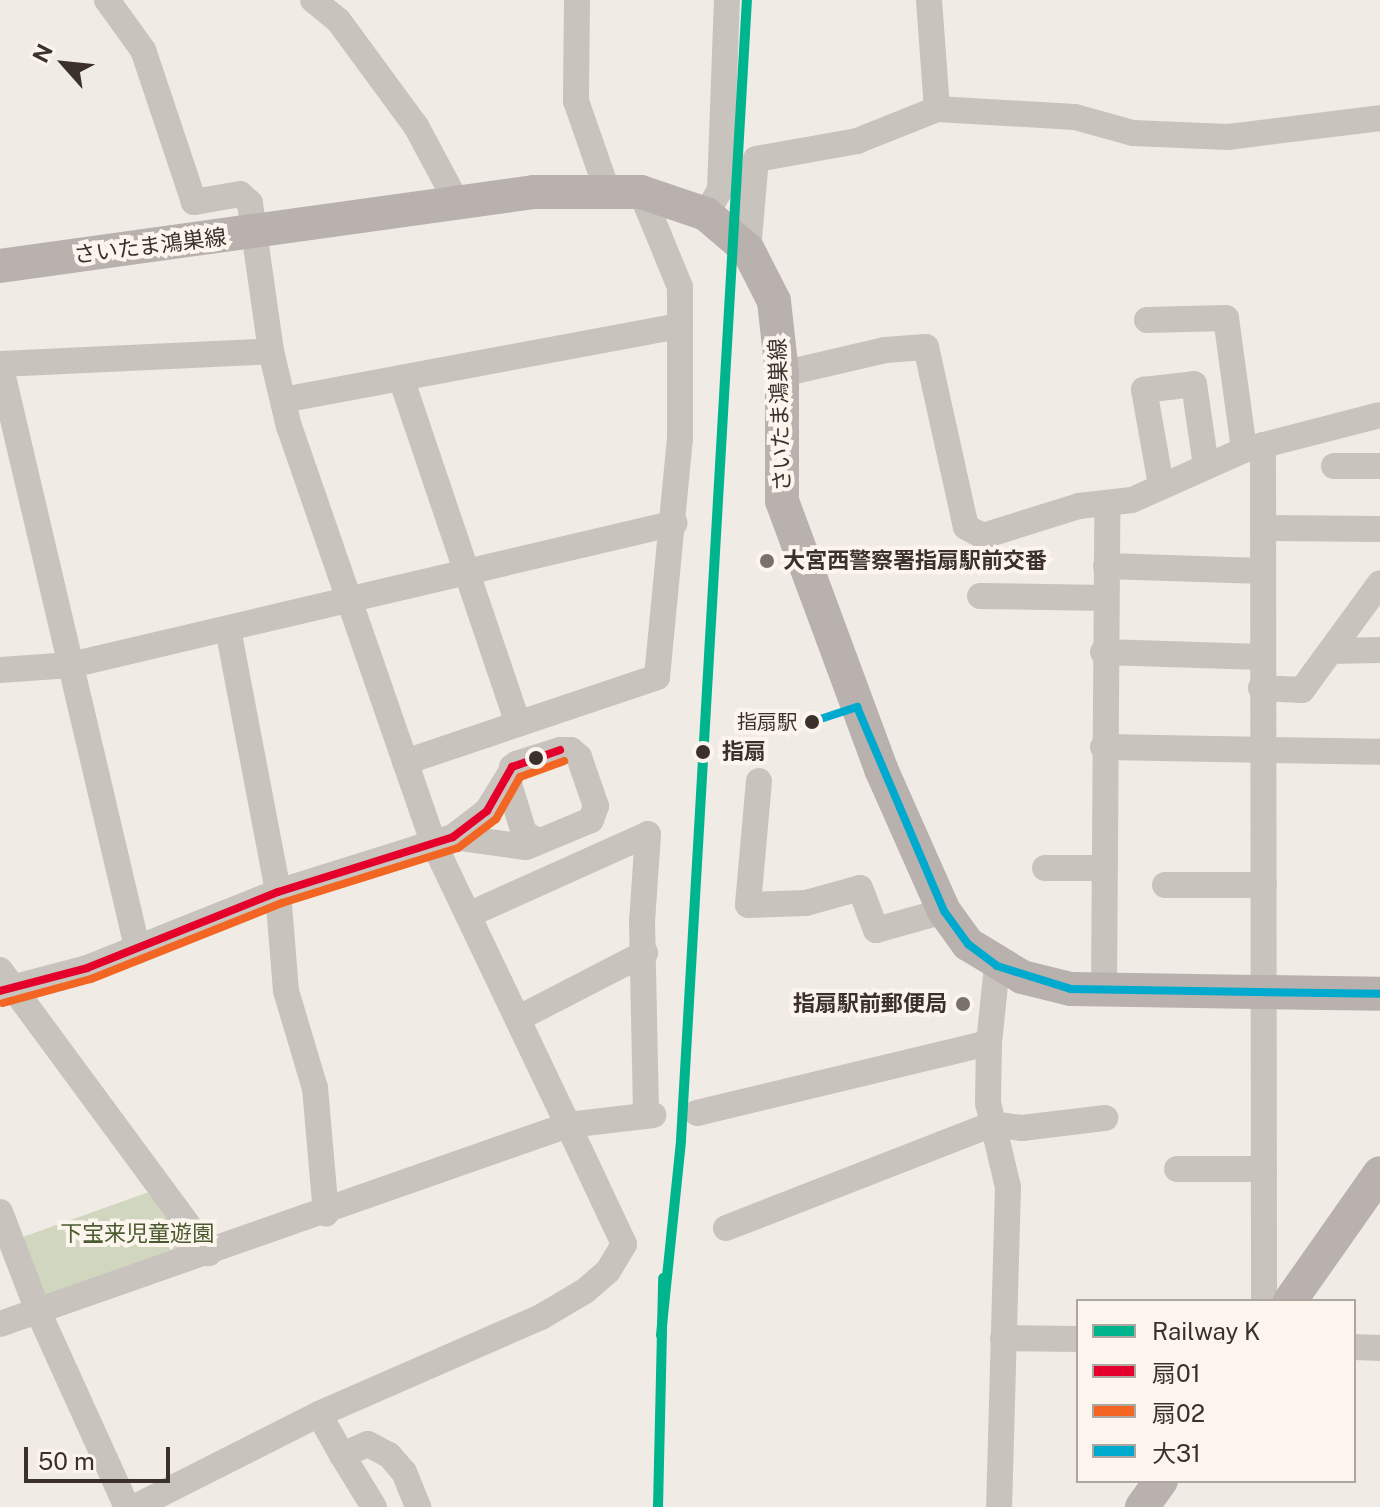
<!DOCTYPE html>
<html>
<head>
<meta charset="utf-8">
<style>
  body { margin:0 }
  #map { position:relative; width:1380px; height:1507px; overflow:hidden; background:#f0ebe5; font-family:"Public Sans","Noto Sans JP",sans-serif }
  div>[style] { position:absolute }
  .green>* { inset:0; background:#d1d6bf }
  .minor>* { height:26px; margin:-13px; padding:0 13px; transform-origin:13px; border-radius:13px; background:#c9c3be }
  .major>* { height:34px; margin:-17px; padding:0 17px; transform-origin:17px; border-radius:17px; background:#b8b1ad }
  .bus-1>* { height:8px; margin:-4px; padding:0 4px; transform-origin:4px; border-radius:4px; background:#e4002b }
  .bus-2>* { height:8px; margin:-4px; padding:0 4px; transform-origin:4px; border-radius:4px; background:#f26522 }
  .bus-3>* { height:8px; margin:-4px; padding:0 4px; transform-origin:4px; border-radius:4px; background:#00a9ce }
  .rail-1>* { height:10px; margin:-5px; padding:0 5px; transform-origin:5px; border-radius:5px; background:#00b48d }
  .dots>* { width:22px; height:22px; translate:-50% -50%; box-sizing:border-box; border:4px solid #fbf5ee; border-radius:50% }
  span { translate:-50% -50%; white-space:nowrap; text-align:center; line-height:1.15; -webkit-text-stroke:8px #fbf5ee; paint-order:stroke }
  .bus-label { font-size:20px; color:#3b302b }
  .right { translate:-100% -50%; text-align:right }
  .street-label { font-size:22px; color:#3b302b }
  .poi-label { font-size:22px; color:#3b302b; font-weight:700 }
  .left { translate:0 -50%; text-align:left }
  .stop-label { font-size:22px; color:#3b302b; font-weight:700 }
  .park-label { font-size:22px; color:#4a5a2e }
  .legend { position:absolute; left:1076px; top:1299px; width:280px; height:184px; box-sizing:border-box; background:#fbf5ee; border:2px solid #aea6a0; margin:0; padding:10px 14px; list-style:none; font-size:24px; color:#3b302b }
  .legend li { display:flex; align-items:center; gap:16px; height:40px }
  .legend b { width:40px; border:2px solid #aea6a0 }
  .north { position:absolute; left:24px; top:24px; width:80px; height:80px; -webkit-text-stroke:6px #fbf5ee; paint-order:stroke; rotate:297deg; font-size:22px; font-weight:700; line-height:32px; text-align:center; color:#3b302b }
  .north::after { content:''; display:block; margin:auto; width:28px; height:36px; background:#3b302b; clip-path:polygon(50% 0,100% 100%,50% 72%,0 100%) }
  .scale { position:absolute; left:24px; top:1447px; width:146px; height:36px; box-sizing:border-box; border:4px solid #3b302b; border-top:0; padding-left:10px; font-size:24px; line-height:28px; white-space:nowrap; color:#3b302b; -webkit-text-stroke:6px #fbf5ee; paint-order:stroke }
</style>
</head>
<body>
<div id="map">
  <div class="green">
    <i style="clip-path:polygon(152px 1191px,198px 1251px,42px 1302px,17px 1239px)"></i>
  </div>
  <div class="minor">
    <i style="left:313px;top:0;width:32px;rotate:39deg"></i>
    <i style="left:338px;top:20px;width:132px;rotate:53.7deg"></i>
    <i style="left:416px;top:126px;width:85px;rotate:61.9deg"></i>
    <i style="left:577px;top:0;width:101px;rotate:90.6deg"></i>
    <i style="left:576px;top:101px;width:94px;rotate:70.8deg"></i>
    <i style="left:929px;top:0;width:109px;rotate:85.8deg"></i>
    <i style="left:706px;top:214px;width:28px;rotate:-60deg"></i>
    <i style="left:720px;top:190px;width:190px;rotate:-87.9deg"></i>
    <i style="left:748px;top:250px;width:91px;rotate:-85deg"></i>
    <i style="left:756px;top:159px;width:103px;rotate:-10.1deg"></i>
    <i style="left:857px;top:141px;width:86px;rotate:-21.8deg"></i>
    <i style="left:937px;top:109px;width:138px;rotate:3.3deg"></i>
    <i style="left:1075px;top:117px;width:60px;rotate:15.4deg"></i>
    <i style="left:1133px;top:133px;width:95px;rotate:2.4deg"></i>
    <i style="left:1228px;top:137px;width:153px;rotate:-7.1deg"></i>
    <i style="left:1147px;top:320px;width:79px;rotate:-1.5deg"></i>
    <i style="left:1226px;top:318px;width:133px;rotate:82.2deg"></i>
    <i style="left:0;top:364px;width:603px;rotate:76.77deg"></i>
    <i style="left:0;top:364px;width:271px;rotate:-2.7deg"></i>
    <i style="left:782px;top:374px;width:106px;rotate:-13.1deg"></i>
    <i style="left:885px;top:350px;width:41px;rotate:-4.2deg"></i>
    <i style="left:926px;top:347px;width:184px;rotate:77.5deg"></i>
    <i style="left:966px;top:527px;width:19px;rotate:28deg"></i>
    <i style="left:983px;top:536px;width:101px;rotate:-17.4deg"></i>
    <i style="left:1079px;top:506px;width:53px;rotate:-6.5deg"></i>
    <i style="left:1132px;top:500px;width:123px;rotate:-24.1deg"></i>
    <i style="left:1244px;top:450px;width:140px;rotate:-14.4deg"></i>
    <i style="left:401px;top:378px;width:365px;rotate:71.3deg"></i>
    <i style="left:283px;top:400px;width:404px;rotate:-10.6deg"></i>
    <i style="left:1263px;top:445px;width:856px;rotate:89.93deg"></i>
    <i style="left:1334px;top:466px;width:46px"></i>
    <i style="left:1161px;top:485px;width:97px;rotate:-100.1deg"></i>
    <i style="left:1144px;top:390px;width:50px;rotate:-6.8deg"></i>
    <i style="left:1194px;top:384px;width:83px;rotate:81.7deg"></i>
    <i style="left:1264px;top:528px;width:116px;rotate:0.5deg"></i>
    <i style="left:1106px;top:566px;width:157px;rotate:1.8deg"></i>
    <i style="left:980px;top:596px;width:125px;rotate:0.9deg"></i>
    <i style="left:228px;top:629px;width:268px;rotate:79.2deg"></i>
    <i style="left:278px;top:892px;width:99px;rotate:85.4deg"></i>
    <i style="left:286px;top:991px;width:101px;rotate:73.4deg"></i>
    <i style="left:315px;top:1088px;width:126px;rotate:85deg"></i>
    <i style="left:1331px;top:651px;width:49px;rotate:-1.2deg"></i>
    <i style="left:1103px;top:652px;width:159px;rotate:1.8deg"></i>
    <i style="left:0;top:670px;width:71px;rotate:-4deg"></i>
    <i style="left:71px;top:665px;width:620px;rotate:-13.23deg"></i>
    <i style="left:1261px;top:688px;width:41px;rotate:2.8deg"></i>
    <i style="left:1302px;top:690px;width:132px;rotate:-53.9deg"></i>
    <i style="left:1103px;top:747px;width:277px;rotate:1deg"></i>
    <i style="left:405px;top:762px;width:266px;rotate:-18.6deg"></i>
    <i style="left:657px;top:677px;width:239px;rotate:-84.5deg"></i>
    <i style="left:680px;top:439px;width:152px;rotate:-90deg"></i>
    <i style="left:680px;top:287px;width:103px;rotate:-112.3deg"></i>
    <i style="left:512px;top:767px;width:17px;rotate:100deg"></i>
    <i style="left:509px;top:784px;width:51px;rotate:73deg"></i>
    <i style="left:524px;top:833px;width:17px;rotate:31deg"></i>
    <i style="left:759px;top:781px;width:124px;rotate:95.1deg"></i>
    <i style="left:748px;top:905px;width:58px;rotate:-2deg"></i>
    <i style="left:806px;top:903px;width:56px;rotate:-15.5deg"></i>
    <i style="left:860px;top:888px;width:45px;rotate:69.1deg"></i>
    <i style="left:876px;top:930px;width:71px;rotate:-15.6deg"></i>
    <i style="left:1045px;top:868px;width:57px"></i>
    <i style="left:1165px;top:885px;width:99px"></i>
    <i style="left:468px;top:915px;width:197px;rotate:-24.2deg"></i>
    <i style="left:648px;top:834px;width:87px;rotate:93.9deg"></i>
    <i style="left:642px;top:921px;width:194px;rotate:88.8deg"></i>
    <i style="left:0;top:970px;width:352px;rotate:53.6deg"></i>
    <i style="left:0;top:991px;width:90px;rotate:-14.8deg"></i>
    <i style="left:87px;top:968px;width:206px;rotate:-21.7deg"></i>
    <i style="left:278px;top:892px;width:183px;rotate:-17.4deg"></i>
    <i style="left:453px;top:837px;width:43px;rotate:-37.4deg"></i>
    <i style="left:487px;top:811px;width:55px;rotate:-58.3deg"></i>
    <i style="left:516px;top:764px;width:46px;rotate:-17.7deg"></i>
    <i style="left:560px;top:750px;width:11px"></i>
    <i style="left:571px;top:750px;width:11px;rotate:41deg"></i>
    <i style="left:579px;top:757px;width:52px;rotate:70.9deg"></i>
    <i style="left:596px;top:806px;width:15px;rotate:110deg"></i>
    <i style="left:591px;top:820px;width:70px;rotate:157.4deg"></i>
    <i style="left:526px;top:847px;width:74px;rotate:-172.2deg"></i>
    <i style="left:1104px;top:991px;width:487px;rotate:-89.6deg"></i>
    <i style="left:519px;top:1018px;width:142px;rotate:-27.3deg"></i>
    <i style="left:989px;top:1043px;width:60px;rotate:91deg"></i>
    <i style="left:988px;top:1103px;width:86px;rotate:76.6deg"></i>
    <i style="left:1008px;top:1187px;width:320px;rotate:91.6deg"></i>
    <i style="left:697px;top:1113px;width:300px;rotate:-13.5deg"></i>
    <i style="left:989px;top:1043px;width:77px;rotate:-84.1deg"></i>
    <i style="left:1177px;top:1169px;width:87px"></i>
    <i style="left:0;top:1212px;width:106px;rotate:69deg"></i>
    <i style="left:38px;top:1311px;width:215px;rotate:65.6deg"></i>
    <i style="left:726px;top:1228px;width:287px;rotate:-21.3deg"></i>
    <i style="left:993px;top:1124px;width:29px;rotate:8deg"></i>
    <i style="left:1022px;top:1128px;width:84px;rotate:-6.9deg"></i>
    <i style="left:0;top:1324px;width:602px;rotate:-19.31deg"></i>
    <i style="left:568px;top:1125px;width:314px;rotate:-115.5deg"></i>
    <i style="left:433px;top:842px;width:439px;rotate:-109.1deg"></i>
    <i style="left:289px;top:427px;width:78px;rotate:-103.3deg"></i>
    <i style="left:271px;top:351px;width:149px;rotate:-98.1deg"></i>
    <i style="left:250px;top:203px;width:13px;rotate:-138deg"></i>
    <i style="left:240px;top:194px;width:47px;rotate:170.1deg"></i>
    <i style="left:194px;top:202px;width:160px;rotate:-108.5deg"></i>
    <i style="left:143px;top:50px;width:62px;rotate:-125.8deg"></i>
    <i style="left:1003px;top:1338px;width:75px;rotate:0.8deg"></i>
    <i style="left:1354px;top:1347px;width:26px;rotate:2deg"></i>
    <i style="left:319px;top:1414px;width:47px;rotate:60.7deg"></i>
    <i style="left:135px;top:1507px;width:206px;rotate:-26.8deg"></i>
    <i style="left:319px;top:1414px;width:242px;rotate:-23.6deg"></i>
    <i style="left:541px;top:1317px;width:51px;rotate:-30.6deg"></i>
    <i style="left:585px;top:1291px;width:30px;rotate:-41deg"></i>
    <i style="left:608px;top:1271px;width:31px;rotate:-59deg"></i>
    <i style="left:624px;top:1244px;width:132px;rotate:-115.2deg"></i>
    <i style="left:568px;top:1125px;width:86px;rotate:-6.7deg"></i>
    <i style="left:374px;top:1507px;width:61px;rotate:-121.6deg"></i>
    <i style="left:342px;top:1455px;width:28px;rotate:-23deg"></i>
    <i style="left:368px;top:1444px;width:24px;rotate:28deg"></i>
    <i style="left:389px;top:1455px;width:23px;rotate:49deg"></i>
    <i style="left:404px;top:1472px;width:38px;rotate:68deg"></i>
  </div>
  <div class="major">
    <i style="left:0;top:266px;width:539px;rotate:-7.89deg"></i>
    <i style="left:534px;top:192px;width:107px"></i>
    <i style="left:641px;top:192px;width:69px;rotate:18.7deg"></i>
    <i style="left:706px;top:214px;width:55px;rotate:40.6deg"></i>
    <i style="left:748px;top:250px;width:57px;rotate:63deg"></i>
    <i style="left:774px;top:301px;width:73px;rotate:83.7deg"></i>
    <i style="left:782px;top:374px;width:127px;rotate:90deg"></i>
    <i style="left:782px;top:501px;width:286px;rotate:69.7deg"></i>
    <i style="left:881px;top:769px;width:155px;rotate:66.1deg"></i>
    <i style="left:944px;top:911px;width:41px;rotate:54deg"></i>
    <i style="left:968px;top:944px;width:63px;rotate:31.4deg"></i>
    <i style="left:1022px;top:977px;width:50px;rotate:13.8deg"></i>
    <i style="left:1071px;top:989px;width:309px;rotate:0.9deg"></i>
    <i style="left:1290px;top:1301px;width:156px;rotate:-54.9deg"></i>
    <i style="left:1142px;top:1507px;width:32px;rotate:-54deg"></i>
  </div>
  <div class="bus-1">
    <i style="left:0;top:991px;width:90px;rotate:-14.8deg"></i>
    <i style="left:87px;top:968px;width:206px;rotate:-21.7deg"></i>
    <i style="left:278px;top:892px;width:183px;rotate:-17.4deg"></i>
    <i style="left:453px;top:837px;width:43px;rotate:-37.4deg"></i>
    <i style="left:487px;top:811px;width:51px;rotate:-60.4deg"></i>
    <i style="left:512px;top:767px;width:51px;rotate:-19.5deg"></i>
  </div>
  <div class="bus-2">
    <i style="left:3px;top:1003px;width:91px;rotate:-15.3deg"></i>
    <i style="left:91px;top:979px;width:206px;rotate:-21.7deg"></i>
    <i style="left:282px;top:903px;width:184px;rotate:-17.4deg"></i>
    <i style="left:458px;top:848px;width:48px;rotate:-37.3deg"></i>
    <i style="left:496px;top:819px;width:48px;rotate:-60.3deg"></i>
    <i style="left:520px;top:777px;width:47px;rotate:-20deg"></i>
  </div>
  <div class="bus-3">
    <i style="left:808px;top:723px;width:52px;rotate:-18.1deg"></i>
    <i style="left:857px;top:707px;width:222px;rotate:66.9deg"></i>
    <i style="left:944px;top:911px;width:41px;rotate:54deg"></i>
    <i style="left:968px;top:944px;width:36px;rotate:37deg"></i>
    <i style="left:997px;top:966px;width:77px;rotate:17.3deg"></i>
    <i style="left:1071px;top:989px;width:309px;rotate:0.9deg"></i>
  </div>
  <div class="rail-1">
    <i style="left:661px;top:1335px;width:196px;rotate:-84.1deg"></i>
    <i style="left:681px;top:1140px;width:1142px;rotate:-86.69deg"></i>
    <i style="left:658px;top:1507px;width:229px;rotate:-88.7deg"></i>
  </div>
  <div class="dots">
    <i style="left:767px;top:561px;background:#7a716c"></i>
    <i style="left:812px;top:722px;background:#3b302b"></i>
    <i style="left:703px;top:752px;background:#3b302b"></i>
    <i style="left:536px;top:758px;background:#3b302b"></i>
    <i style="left:963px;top:1004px;background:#7a716c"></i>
  </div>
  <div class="bus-label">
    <span class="right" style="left:797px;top:722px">指扇駅</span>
  </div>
  <div class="street-label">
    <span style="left:150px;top:246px;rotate:-7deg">さいたま鴻巣線</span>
    <span style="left:780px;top:415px;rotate:-92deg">さいたま鴻巣線</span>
  </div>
  <div class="poi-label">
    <span class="left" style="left:783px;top:561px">大宮西警察署指扇駅前交番</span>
    <span class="right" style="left:947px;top:1004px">指扇駅前郵便局</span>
  </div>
  <div class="stop-label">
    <span class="left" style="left:722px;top:752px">指扇</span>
  </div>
  <div class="park-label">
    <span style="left:137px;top:1234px">下宝来児童遊園</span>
  </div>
  <ul class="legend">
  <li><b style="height:10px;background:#00b48d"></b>Railway K</li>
  <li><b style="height:10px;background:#e4002b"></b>扇01</li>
  <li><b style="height:10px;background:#f26522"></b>扇02</li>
  <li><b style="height:10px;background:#00a9ce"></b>大31</li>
  </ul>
  <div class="north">N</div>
  <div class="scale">50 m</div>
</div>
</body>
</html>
